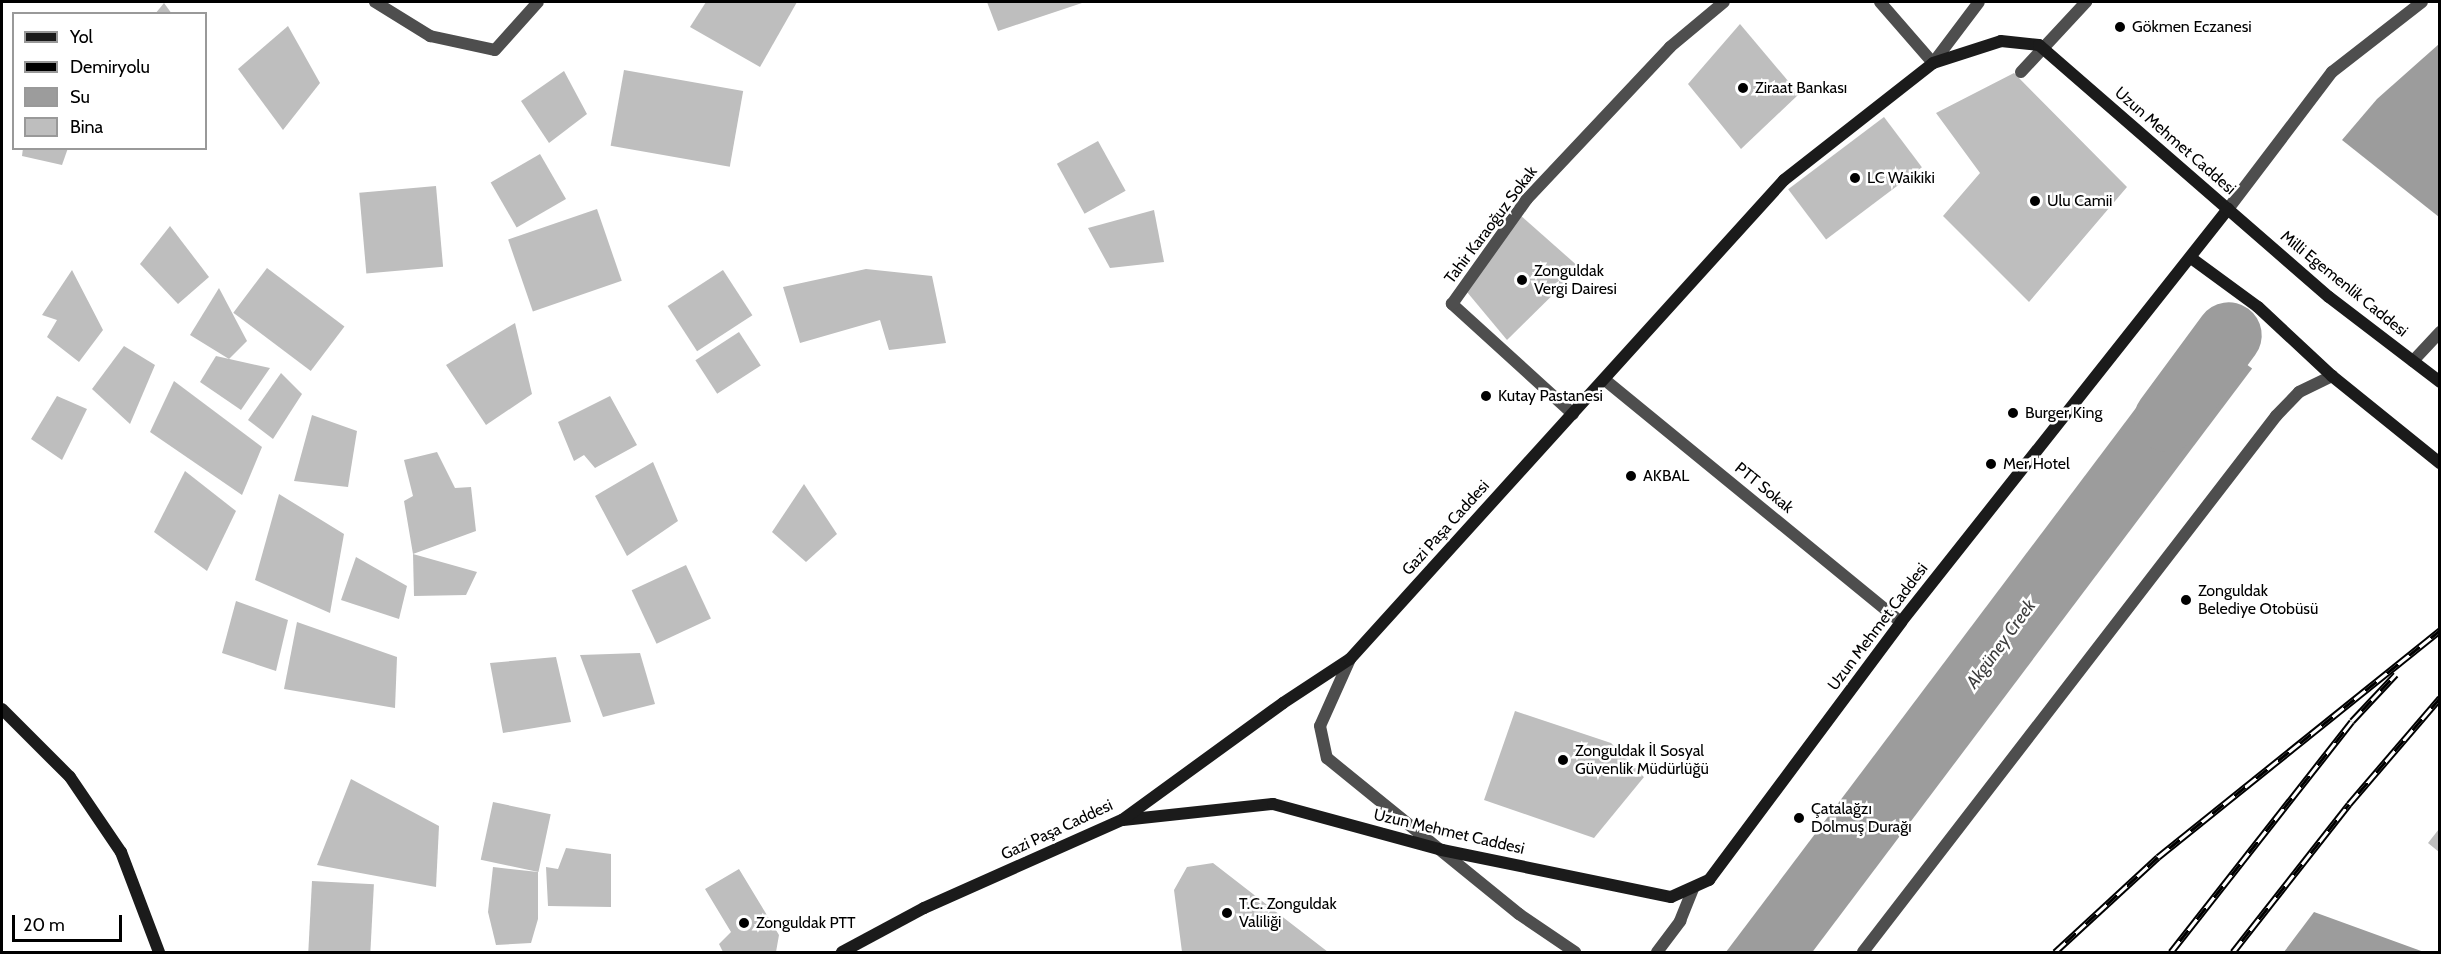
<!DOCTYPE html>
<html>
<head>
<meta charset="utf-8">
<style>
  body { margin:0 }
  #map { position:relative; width:2441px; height:954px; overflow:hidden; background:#fff; font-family:Cabin,sans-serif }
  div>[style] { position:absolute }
  .water>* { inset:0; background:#9c9c9c; transform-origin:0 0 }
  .river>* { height:66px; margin:-33px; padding:0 33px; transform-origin:33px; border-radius:33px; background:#9c9c9c }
  .building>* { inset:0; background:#bebebe; transform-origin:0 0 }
  .service>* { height:12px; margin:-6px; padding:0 6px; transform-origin:6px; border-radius:6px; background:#4e4e4e }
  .pedestrian>* { height:12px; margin:-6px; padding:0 6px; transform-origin:6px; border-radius:6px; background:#4e4e4e }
  .minor>* { height:12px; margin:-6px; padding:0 6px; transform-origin:6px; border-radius:6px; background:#4e4e4e }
  .tertiary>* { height:12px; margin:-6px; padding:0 6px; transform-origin:6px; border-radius:6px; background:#4e4e4e }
  .secondary>* { height:12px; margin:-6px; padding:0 6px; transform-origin:6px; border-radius:6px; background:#1b1b1b }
  .rail>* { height:7px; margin-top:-3.5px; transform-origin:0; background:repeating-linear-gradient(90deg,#fff 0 14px,#000 0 28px); box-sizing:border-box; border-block:2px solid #000 }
  .dots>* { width:16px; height:16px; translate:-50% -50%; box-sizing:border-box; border:3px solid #fff; border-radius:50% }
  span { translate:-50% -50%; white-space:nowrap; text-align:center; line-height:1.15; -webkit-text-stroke:5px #fff; paint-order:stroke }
  .poi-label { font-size:16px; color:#000 }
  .left { translate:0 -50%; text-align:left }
  .street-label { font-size:16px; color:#000 }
  .water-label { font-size:18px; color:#3d3d3d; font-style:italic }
  .frame { position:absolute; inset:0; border:3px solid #000; pointer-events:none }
  .legend { position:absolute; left:12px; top:12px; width:195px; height:138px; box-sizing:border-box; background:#fff; border:2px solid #999; margin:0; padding:8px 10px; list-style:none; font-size:18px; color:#000 }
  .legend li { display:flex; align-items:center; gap:12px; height:30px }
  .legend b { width:30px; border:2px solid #999 }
  .scale { position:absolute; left:12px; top:915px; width:110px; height:27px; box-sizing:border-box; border:3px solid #000; border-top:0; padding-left:8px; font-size:18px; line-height:21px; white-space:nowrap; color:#000; -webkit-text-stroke:4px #fff; paint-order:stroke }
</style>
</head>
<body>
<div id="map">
  <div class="water">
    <i style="clip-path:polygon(2439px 44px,2439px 217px,2342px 140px,2377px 99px)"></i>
    <i style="left:2197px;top:327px;width:69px;height:783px;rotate:37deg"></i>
    <i style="clip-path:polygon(2314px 912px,2424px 952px,2284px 952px)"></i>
  </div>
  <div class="river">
    <i style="left:2167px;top:419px;width:104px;rotate:-53.6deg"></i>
  </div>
  <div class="building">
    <i style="clip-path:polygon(706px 2px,797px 2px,760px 67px,690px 27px)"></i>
    <i style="clip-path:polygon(987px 2px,1085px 2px,998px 31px)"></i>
    <i style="clip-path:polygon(164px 3px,172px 14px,155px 14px)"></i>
    <i style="clip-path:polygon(1740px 24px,1799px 94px,1741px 149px,1688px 84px)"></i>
    <i style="clip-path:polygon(288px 26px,320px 83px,283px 130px,238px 69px)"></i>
    <i style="left:624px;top:70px;width:121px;height:77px;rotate:10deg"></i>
    <i style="clip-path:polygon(564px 71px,587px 114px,549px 143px,521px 101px)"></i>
    <i style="clip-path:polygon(2014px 73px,2127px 187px,2029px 302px,1943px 216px,1980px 173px,1936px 113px)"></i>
    <i style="left:1884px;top:117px;width:63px;height:120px;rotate:53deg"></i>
    <i style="left:1098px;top:141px;width:57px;height:47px;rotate:61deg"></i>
    <i style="clip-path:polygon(23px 148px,68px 148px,62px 165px,22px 156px)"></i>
    <i style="left:540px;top:154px;width:52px;height:57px;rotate:60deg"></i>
    <i style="left:436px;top:186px;width:81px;height:77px;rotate:85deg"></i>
    <i style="left:597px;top:209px;width:76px;height:94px;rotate:71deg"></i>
    <i style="clip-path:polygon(1154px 210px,1164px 262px,1110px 268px,1088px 228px)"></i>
    <i style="clip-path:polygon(1520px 215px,1580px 268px,1507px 340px,1467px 292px)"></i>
    <i style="clip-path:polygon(170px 226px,209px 277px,178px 304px,140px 264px)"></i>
    <i style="left:267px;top:268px;width:97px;height:56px;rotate:37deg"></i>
    <i style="clip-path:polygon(866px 269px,932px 276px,946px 343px,889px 350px,880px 320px,800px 343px,783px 287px)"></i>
    <i style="clip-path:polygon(72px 270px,103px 330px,79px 362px,47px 337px,57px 320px,42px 315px)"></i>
    <i style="left:723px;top:270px;width:54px;height:66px;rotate:57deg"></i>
    <i style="clip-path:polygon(219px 288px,247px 341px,229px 359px,190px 335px)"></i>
    <i style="clip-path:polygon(515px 323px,532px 394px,486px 425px,446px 365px)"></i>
    <i style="left:739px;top:332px;width:40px;height:52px;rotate:57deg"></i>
    <i style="clip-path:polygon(124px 346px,155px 365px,130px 424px,92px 389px)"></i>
    <i style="clip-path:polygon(216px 356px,270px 368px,241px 410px,200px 382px)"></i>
    <i style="clip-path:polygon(281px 373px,302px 394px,273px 439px,248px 420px)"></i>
    <i style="clip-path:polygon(174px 381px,262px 447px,242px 495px,150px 432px)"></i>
    <i style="clip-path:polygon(57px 396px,87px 409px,62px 460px,31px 439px)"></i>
    <i style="clip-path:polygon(610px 396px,637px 445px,595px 468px,584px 455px,574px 461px,558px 422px)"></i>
    <i style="clip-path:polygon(312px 415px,357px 431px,348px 487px,294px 481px)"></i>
    <i style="clip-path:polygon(437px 452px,455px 488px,471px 487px,476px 531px,413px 554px,404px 501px,413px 496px,404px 460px)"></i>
    <i style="clip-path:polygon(653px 462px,678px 521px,627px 556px,595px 496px)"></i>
    <i style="clip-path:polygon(185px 471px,236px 511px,207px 571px,154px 532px)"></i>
    <i style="clip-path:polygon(804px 484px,837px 534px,806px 562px,772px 532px)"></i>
    <i style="clip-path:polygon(279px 494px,344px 534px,330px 613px,255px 580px)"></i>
    <i style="clip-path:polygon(413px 554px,477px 572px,466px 595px,414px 596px)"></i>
    <i style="clip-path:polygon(356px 557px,407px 586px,399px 619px,341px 600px)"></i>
    <i style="left:686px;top:565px;width:59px;height:60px;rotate:65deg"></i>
    <i style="clip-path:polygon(236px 601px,288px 620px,276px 671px,222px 653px)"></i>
    <i style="clip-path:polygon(297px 622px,397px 657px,395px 708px,284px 689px)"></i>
    <i style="clip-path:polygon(640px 653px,655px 704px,603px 717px,580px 655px)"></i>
    <i style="clip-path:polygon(556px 657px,571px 722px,503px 733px,490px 663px)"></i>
    <i style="clip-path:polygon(1515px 711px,1611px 743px,1644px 777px,1594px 838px,1484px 800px)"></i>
    <i style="clip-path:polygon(351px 779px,439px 826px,436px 887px,317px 865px)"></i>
    <i style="left:493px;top:802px;width:59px;height:59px;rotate:12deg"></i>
    <i style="clip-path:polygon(2439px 829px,2439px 852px,2428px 843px)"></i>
    <i style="clip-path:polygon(566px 848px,611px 854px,611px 907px,548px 906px,546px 867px,558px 869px)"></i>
    <i style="clip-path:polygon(1213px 863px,1306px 935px,1328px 952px,1182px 952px,1174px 890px,1187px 867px)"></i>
    <i style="clip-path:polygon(493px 867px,538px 872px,538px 919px,531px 943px,496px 945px,488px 912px)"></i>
    <i style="clip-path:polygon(739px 869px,779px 935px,776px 952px,723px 952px,719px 944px,731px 932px,705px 889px)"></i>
    <i style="left:312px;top:881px;width:62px;height:71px;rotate:3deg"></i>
  </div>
  <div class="service">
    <i style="left:2413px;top:361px;width:40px;rotate:-47deg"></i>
  </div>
  <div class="pedestrian">
    <i style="left:2021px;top:72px;width:96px;rotate:-47.1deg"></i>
  </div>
  <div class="minor">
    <i style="left:1880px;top:2px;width:81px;rotate:49deg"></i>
    <i style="left:1605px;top:380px;width:382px;rotate:39.3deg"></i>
    <i style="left:1573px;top:414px;width:164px;rotate:-137.7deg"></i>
    <i style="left:1452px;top:304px;width:129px;rotate:-54.5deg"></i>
    <i style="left:1527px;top:199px;width:209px;rotate:-46.7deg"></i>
    <i style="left:1670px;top:47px;width:70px;rotate:-39.8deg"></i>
  </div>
  <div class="tertiary">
    <i style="left:375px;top:2px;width:65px;rotate:31.7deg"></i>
    <i style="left:430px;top:36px;width:66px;rotate:12.2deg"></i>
    <i style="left:495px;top:50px;width:64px;rotate:-48.1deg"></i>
    <i style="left:1933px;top:63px;width:76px;rotate:-53deg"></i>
    <i style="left:2228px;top:209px;width:172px;rotate:-52.8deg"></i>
    <i style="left:2332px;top:72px;width:114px;rotate:-37.9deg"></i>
    <i style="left:1350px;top:659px;width:73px;rotate:114.1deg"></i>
    <i style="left:1320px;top:726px;width:33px;rotate:78deg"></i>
    <i style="left:1327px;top:758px;width:247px;rotate:39.1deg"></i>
    <i style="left:1519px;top:914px;width:68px;rotate:34.2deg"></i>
    <i style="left:1657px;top:952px;width:39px;rotate:-53deg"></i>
    <i style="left:1680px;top:921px;width:35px;rotate:-68deg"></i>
    <i style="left:1863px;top:952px;width:677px;rotate:-52.38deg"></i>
    <i style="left:2276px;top:416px;width:33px;rotate:-46deg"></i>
    <i style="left:2299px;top:392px;width:37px;rotate:-26deg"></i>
  </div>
  <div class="secondary">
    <i style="left:2191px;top:258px;width:83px;rotate:36.2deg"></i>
    <i style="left:2258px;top:307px;width:101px;rotate:43deg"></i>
    <i style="left:2332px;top:376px;width:139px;rotate:38.9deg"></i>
    <i style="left:2px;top:709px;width:96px;rotate:45deg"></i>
    <i style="left:70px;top:777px;width:91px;rotate:55.8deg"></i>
    <i style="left:121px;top:852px;width:107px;rotate:69.2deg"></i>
    <i style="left:1123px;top:820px;width:151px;rotate:-6.1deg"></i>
    <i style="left:1273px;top:804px;width:175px;rotate:15.2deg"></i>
    <i style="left:1442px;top:850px;width:234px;rotate:11.6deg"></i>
    <i style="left:1671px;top:897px;width:42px;rotate:-24.1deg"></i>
    <i style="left:1709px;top:880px;width:322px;rotate:-53.3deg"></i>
    <i style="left:1901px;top:622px;width:527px;rotate:-51.63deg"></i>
    <i style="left:842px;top:952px;width:93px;rotate:-28.2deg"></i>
    <i style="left:924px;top:908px;width:217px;rotate:-24deg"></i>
    <i style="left:1122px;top:820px;width:199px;rotate:-36deg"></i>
    <i style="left:1283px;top:703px;width:80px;rotate:-33.3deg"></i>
    <i style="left:1350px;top:659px;width:646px;rotate:-47.82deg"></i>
    <i style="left:1784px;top:180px;width:189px;rotate:-38.1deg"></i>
    <i style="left:1933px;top:63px;width:71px;rotate:-17.9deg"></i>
    <i style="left:2001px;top:41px;width:38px;rotate:6deg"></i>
    <i style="left:2039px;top:45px;width:384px;rotate:41deg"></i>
    <i style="left:2329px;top:297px;width:140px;rotate:37.4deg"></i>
  </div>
  <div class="rail">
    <i style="left:2055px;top:952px;width:140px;rotate:-42.7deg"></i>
    <i style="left:2158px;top:857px;width:362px;rotate:-38.8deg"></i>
    <i style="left:2171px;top:952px;width:293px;rotate:-51.9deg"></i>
    <i style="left:2352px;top:721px;width:64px;rotate:-46.9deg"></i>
    <i style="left:2233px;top:952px;width:188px;rotate:-51.9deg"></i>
    <i style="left:2349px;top:804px;width:140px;rotate:-49.4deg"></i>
  </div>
  <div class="dots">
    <i style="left:2120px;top:27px;background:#000"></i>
    <i style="left:1743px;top:88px;background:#000"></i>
    <i style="left:1855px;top:178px;background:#000"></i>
    <i style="left:2035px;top:201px;background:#000"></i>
    <i style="left:1522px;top:280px;background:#000"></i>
    <i style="left:1486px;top:396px;background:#000"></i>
    <i style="left:2013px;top:413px;background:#000"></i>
    <i style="left:1991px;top:464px;background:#000"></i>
    <i style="left:1631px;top:476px;background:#000"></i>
    <i style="left:2186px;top:600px;background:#000"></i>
    <i style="left:1563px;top:760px;background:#000"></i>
    <i style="left:1799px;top:818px;background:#000"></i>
    <i style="left:1227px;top:913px;background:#000"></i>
    <i style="left:744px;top:923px;background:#000"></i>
  </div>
  <div class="poi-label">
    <span class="left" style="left:2132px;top:27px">Gökmen Eczanesi</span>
    <span class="left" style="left:1755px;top:88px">Ziraat Bankası</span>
    <span class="left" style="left:1867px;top:178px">LC Waikiki</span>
    <span class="left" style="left:2047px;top:201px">Ulu Camii</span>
    <span class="left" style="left:1534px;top:280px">Zonguldak<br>Vergi Dairesi</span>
    <span class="left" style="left:1498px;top:396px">Kutay Pastanesi</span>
    <span class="left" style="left:2025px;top:413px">Burger King</span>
    <span class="left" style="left:2003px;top:464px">Mer Hotel</span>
    <span class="left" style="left:1643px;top:476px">AKBAL</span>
    <span class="left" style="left:2198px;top:600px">Zonguldak<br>Belediye Otobüsü</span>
    <span class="left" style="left:1575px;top:760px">Zonguldak İl Sosyal<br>Güvenlik Müdürlüğü</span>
    <span class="left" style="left:1811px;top:818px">Çatalağzı<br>Dolmuş Durağı</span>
    <span class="left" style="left:1239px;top:913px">T.C. Zonguldak<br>Valiliği</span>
    <span class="left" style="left:756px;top:923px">Zonguldak PTT</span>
  </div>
  <div class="street-label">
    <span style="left:2175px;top:141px;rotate:41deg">Uzun Mehmet Caddesi</span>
    <span style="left:1491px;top:225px;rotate:-53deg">Tahir Karaoğuz Sokak</span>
    <span style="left:2344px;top:284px;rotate:39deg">Milli Egemenlik Caddesi</span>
    <span style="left:1764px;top:488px;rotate:39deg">PTT Sokak</span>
    <span style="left:1446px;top:528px;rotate:-48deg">Gazi Paşa Caddesi</span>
    <span style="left:1878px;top:627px;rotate:-53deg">Uzun Mehmet Caddesi</span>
    <span style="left:1057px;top:830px;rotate:-25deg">Gazi Paşa Caddesi</span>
    <span style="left:1449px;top:832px;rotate:13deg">Uzun Mehmet Caddesi</span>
  </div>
  <div class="water-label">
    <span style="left:2001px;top:644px;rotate:-54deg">Akgüney Creek</span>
  </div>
  <div class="frame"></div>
  <ul class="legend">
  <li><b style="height:8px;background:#1b1b1b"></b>Yol</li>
  <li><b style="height:8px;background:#000"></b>Demiryolu</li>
  <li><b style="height:16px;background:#9c9c9c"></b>Su</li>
  <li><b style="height:16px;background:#bebebe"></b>Bina</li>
  </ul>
  <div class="scale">20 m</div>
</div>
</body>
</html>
